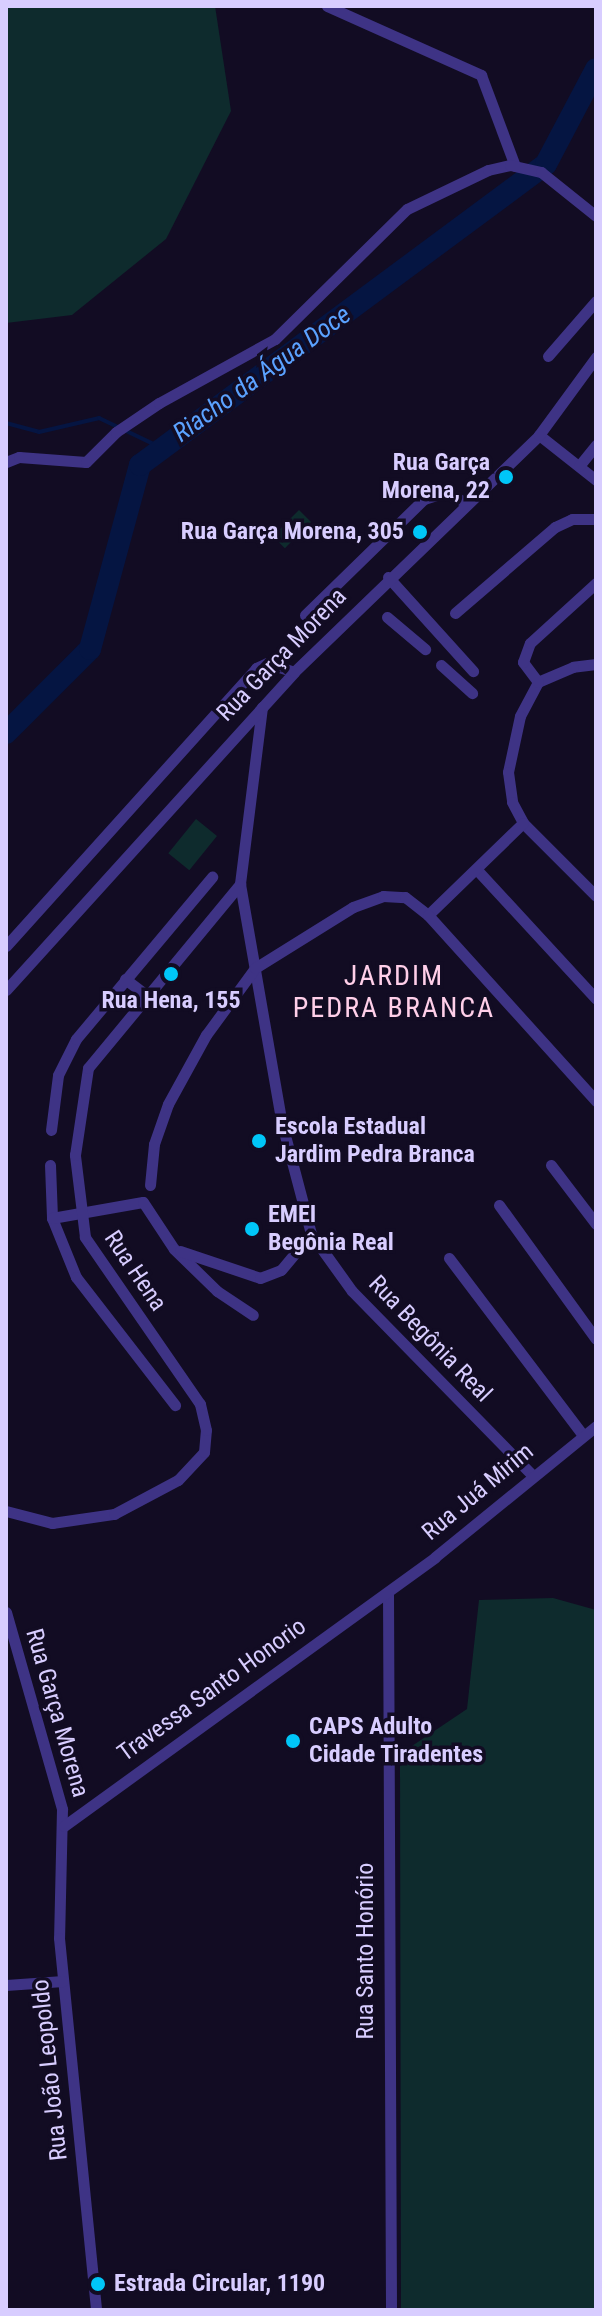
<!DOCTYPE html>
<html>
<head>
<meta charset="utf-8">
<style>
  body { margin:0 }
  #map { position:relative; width:602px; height:2316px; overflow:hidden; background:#120c23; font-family:"Roboto Condensed",sans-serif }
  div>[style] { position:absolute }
  .green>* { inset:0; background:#0e2b2d; transform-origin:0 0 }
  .stream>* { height:4px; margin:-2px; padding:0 2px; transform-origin:2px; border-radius:2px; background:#051542 }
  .river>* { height:22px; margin:-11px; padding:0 11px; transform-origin:11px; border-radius:11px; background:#051542 }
  .street>* { height:11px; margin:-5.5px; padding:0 5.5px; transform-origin:5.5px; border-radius:5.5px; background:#3e3385 }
  .dots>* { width:22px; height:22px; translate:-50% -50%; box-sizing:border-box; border:4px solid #120c23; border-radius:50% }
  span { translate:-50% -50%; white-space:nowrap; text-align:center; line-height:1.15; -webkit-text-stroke:7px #120c23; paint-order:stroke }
  .poi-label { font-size:24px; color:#d8cdff; font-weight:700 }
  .right { translate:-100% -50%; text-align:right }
  .left { translate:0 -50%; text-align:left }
  .street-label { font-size:24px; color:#d8cdff }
  .water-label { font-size:26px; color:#5ba2ff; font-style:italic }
  .quarter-label { font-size:28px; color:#ffcfe9; letter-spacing:2px }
  .frame { position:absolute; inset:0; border:8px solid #d8cdff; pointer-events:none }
</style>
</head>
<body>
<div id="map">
  <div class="green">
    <i style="clip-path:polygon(6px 6px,215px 6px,231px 111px,166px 239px,72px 315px,6px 323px)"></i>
    <i style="left:299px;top:510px;width:17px;height:37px;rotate:45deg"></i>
    <i style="left:196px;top:819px;width:27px;height:44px;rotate:39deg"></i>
    <i style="clip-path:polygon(553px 1598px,596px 1610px,596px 2310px,401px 2310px,400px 1754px,467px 1709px,479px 1600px)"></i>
  </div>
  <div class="stream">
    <i style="left:6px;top:423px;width:34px;rotate:15deg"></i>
    <i style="left:39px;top:432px;width:62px;rotate:-13.1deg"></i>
    <i style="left:99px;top:418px;width:70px;rotate:25.5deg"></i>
  </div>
  <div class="river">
    <i style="left:6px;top:733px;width:119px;rotate:-45deg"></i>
    <i style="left:90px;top:649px;width:191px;rotate:-74.8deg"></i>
    <i style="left:140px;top:465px;width:505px;rotate:-36.55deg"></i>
    <i style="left:546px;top:164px;width:107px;rotate:-62.2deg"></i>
  </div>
  <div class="street">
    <i style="left:327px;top:6px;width:169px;rotate:24.1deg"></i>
    <i style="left:481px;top:75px;width:97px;rotate:69.5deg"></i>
    <i style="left:548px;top:356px;width:73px;rotate:-48.9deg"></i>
    <i style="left:539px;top:435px;width:73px;rotate:38.3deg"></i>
    <i style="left:6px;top:462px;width:14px;rotate:-21deg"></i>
    <i style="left:19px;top:457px;width:67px;rotate:4.3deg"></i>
    <i style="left:86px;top:462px;width:42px;rotate:-45deg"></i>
    <i style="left:116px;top:432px;width:52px;rotate:-34deg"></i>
    <i style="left:159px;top:403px;width:132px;rotate:-28.9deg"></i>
    <i style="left:275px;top:339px;width:185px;rotate:-44.6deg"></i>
    <i style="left:407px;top:209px;width:90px;rotate:-25.7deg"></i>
    <i style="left:488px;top:170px;width:23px;rotate:-13deg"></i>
    <i style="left:510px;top:165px;width:32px;rotate:13deg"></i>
    <i style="left:541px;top:172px;width:70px;rotate:38.7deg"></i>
    <i style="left:579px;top:466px;width:27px;rotate:-51deg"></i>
    <i style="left:388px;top:577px;width:127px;rotate:47.9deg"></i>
    <i style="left:455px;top:613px;width:132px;rotate:-40.7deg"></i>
    <i style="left:555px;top:527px;width:19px;rotate:-25deg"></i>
    <i style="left:572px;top:519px;width:24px"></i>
    <i style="left:305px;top:615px;width:166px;rotate:-44.3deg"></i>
    <i style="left:424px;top:499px;width:22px;rotate:-18deg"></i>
    <i style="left:445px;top:492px;width:25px;rotate:27deg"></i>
    <i style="left:387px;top:617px;width:50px;rotate:40.1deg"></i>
    <i style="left:596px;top:664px;width:23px;rotate:173deg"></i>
    <i style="left:573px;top:667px;width:38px;rotate:157deg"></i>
    <i style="left:538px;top:682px;width:38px;rotate:118deg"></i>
    <i style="left:520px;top:716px;width:57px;rotate:102.1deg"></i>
    <i style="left:508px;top:772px;width:30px;rotate:82deg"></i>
    <i style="left:512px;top:802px;width:24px;rotate:62deg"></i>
    <i style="left:523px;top:823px;width:103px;rotate:45deg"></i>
    <i style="left:441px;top:665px;width:42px;rotate:42.1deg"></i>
    <i style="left:538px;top:682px;width:25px;rotate:-127deg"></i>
    <i style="left:523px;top:662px;width:20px;rotate:-70deg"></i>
    <i style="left:530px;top:643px;width:89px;rotate:-42.3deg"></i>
    <i style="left:262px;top:707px;width:178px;rotate:97.1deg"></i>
    <i style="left:240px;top:884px;width:244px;rotate:80.1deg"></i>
    <i style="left:282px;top:1124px;width:114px;rotate:75.2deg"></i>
    <i style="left:311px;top:1234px;width:70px;rotate:54.3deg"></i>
    <i style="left:352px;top:1291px;width:257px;rotate:45.6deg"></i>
    <i style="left:478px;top:871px;width:174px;rotate:47.3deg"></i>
    <i style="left:428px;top:915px;width:132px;rotate:-44.1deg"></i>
    <i style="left:6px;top:946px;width:374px;rotate:-48deg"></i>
    <i style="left:256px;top:668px;width:12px;rotate:-24deg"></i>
    <i style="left:267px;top:663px;width:28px;rotate:18deg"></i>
    <i style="left:125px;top:979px;width:26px;rotate:37deg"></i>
    <i style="left:6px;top:990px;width:429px;rotate:-47.8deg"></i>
    <i style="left:294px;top:672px;width:341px;rotate:-44deg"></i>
    <i style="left:539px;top:435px;width:97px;rotate:-53.8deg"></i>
    <i style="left:51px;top:1130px;width:55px;rotate:-82.7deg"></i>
    <i style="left:58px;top:1075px;width:40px;rotate:-63.4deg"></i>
    <i style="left:76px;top:1039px;width:212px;rotate:-50deg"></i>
    <i style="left:50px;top:1165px;width:53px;rotate:87.8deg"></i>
    <i style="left:52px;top:1218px;width:64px;rotate:67.9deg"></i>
    <i style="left:76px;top:1277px;width:162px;rotate:52.3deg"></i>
    <i style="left:551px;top:1165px;width:74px;rotate:52.7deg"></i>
    <i style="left:150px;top:1185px;width:41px;rotate:-84.4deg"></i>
    <i style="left:154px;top:1144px;width:42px;rotate:-70.7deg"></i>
    <i style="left:168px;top:1104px;width:79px;rotate:-61.2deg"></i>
    <i style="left:206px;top:1035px;width:83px;rotate:-53.8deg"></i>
    <i style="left:255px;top:968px;width:115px;rotate:-31.9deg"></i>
    <i style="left:353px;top:907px;width:32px;rotate:-20deg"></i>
    <i style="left:383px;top:896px;width:22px;rotate:3deg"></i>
    <i style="left:405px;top:897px;width:29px;rotate:38deg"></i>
    <i style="left:428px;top:915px;width:251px;rotate:47.9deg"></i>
    <i style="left:499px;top:1205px;width:165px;rotate:54.1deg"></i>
    <i style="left:52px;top:1218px;width:92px;rotate:-10deg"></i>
    <i style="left:143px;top:1202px;width:56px;rotate:56.6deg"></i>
    <i style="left:174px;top:1249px;width:60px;rotate:44.3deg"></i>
    <i style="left:217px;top:1291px;width:43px;rotate:33.7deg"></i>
    <i style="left:180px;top:1251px;width:84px;rotate:18.6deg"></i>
    <i style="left:260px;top:1278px;width:22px;rotate:-21deg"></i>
    <i style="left:281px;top:1270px;width:47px;rotate:-50.2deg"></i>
    <i style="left:449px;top:1258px;width:222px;rotate:52.9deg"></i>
    <i style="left:6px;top:1511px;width:48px;rotate:14.6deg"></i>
    <i style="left:52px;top:1523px;width:63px;rotate:-8.3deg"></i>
    <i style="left:114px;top:1514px;width:72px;rotate:-28deg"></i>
    <i style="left:178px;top:1480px;width:38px;rotate:-47deg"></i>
    <i style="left:204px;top:1452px;width:22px;rotate:-85deg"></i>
    <i style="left:206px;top:1430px;width:27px;rotate:-103deg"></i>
    <i style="left:200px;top:1404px;width:203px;rotate:-124.6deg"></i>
    <i style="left:85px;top:1237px;width:83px;rotate:-97deg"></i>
    <i style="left:75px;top:1155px;width:88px;rotate:-81.5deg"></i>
    <i style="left:88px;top:1068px;width:239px;rotate:-50.4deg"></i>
    <i style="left:388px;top:1592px;width:718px;rotate:89.76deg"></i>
    <i style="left:6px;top:1612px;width:205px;rotate:74.1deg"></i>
    <i style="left:62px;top:1809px;width:129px;rotate:91.3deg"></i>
    <i style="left:59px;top:1938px;width:374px;rotate:84.3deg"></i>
    <i style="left:64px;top:1826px;width:458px;rotate:-35.9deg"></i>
    <i style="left:435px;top:1557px;width:208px;rotate:-39.1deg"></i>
    <i style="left:6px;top:1985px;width:57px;rotate:-4deg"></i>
  </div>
  <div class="dots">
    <i style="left:506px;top:477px;background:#00c6f8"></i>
    <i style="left:420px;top:532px;background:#00c6f8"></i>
    <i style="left:171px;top:974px;background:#00c6f8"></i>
    <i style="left:259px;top:1141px;background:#00c6f8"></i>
    <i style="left:252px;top:1229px;background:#00c6f8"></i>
    <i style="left:293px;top:1741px;background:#00c6f8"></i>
    <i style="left:98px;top:2284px;background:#00c6f8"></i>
  </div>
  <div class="poi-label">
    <span class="right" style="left:490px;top:477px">Rua Garça<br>Morena, 22</span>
    <span class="right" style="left:404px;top:532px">Rua Garça Morena, 305</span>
    <span style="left:171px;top:1001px">Rua Hena, 155</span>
    <span class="left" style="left:275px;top:1141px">Escola Estadual<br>Jardim Pedra Branca</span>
    <span class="left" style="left:268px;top:1229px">EMEI<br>Begônia Real</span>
    <span class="left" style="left:309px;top:1741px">CAPS Adulto<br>Cidade Tiradentes</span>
    <span class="left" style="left:114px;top:2284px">Estrada Circular, 1190</span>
  </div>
  <div class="street-label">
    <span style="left:282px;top:655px;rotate:-46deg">Rua Garça Morena</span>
    <span style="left:135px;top:1271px;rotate:56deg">Rua Hena</span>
    <span style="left:430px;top:1339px;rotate:46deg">Rua Begônia Real</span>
    <span style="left:478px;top:1492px;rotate:-40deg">Rua Juá Mirim</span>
    <span style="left:212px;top:1690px;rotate:-36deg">Travessa Santo Honorio</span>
    <span style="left:57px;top:1713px;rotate:74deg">Rua Garça Morena</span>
    <span style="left:366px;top:1951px;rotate:-90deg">Rua Santo Honório</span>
    <span style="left:50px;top:2070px;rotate:-96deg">Rua João Leopoldo</span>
  </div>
  <div class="water-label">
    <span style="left:262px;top:374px;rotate:-36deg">Riacho da Água Doce</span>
  </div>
  <div class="quarter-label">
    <span style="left:394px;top:992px">JARDIM<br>PEDRA BRANCA</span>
  </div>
  <div class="frame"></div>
</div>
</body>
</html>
